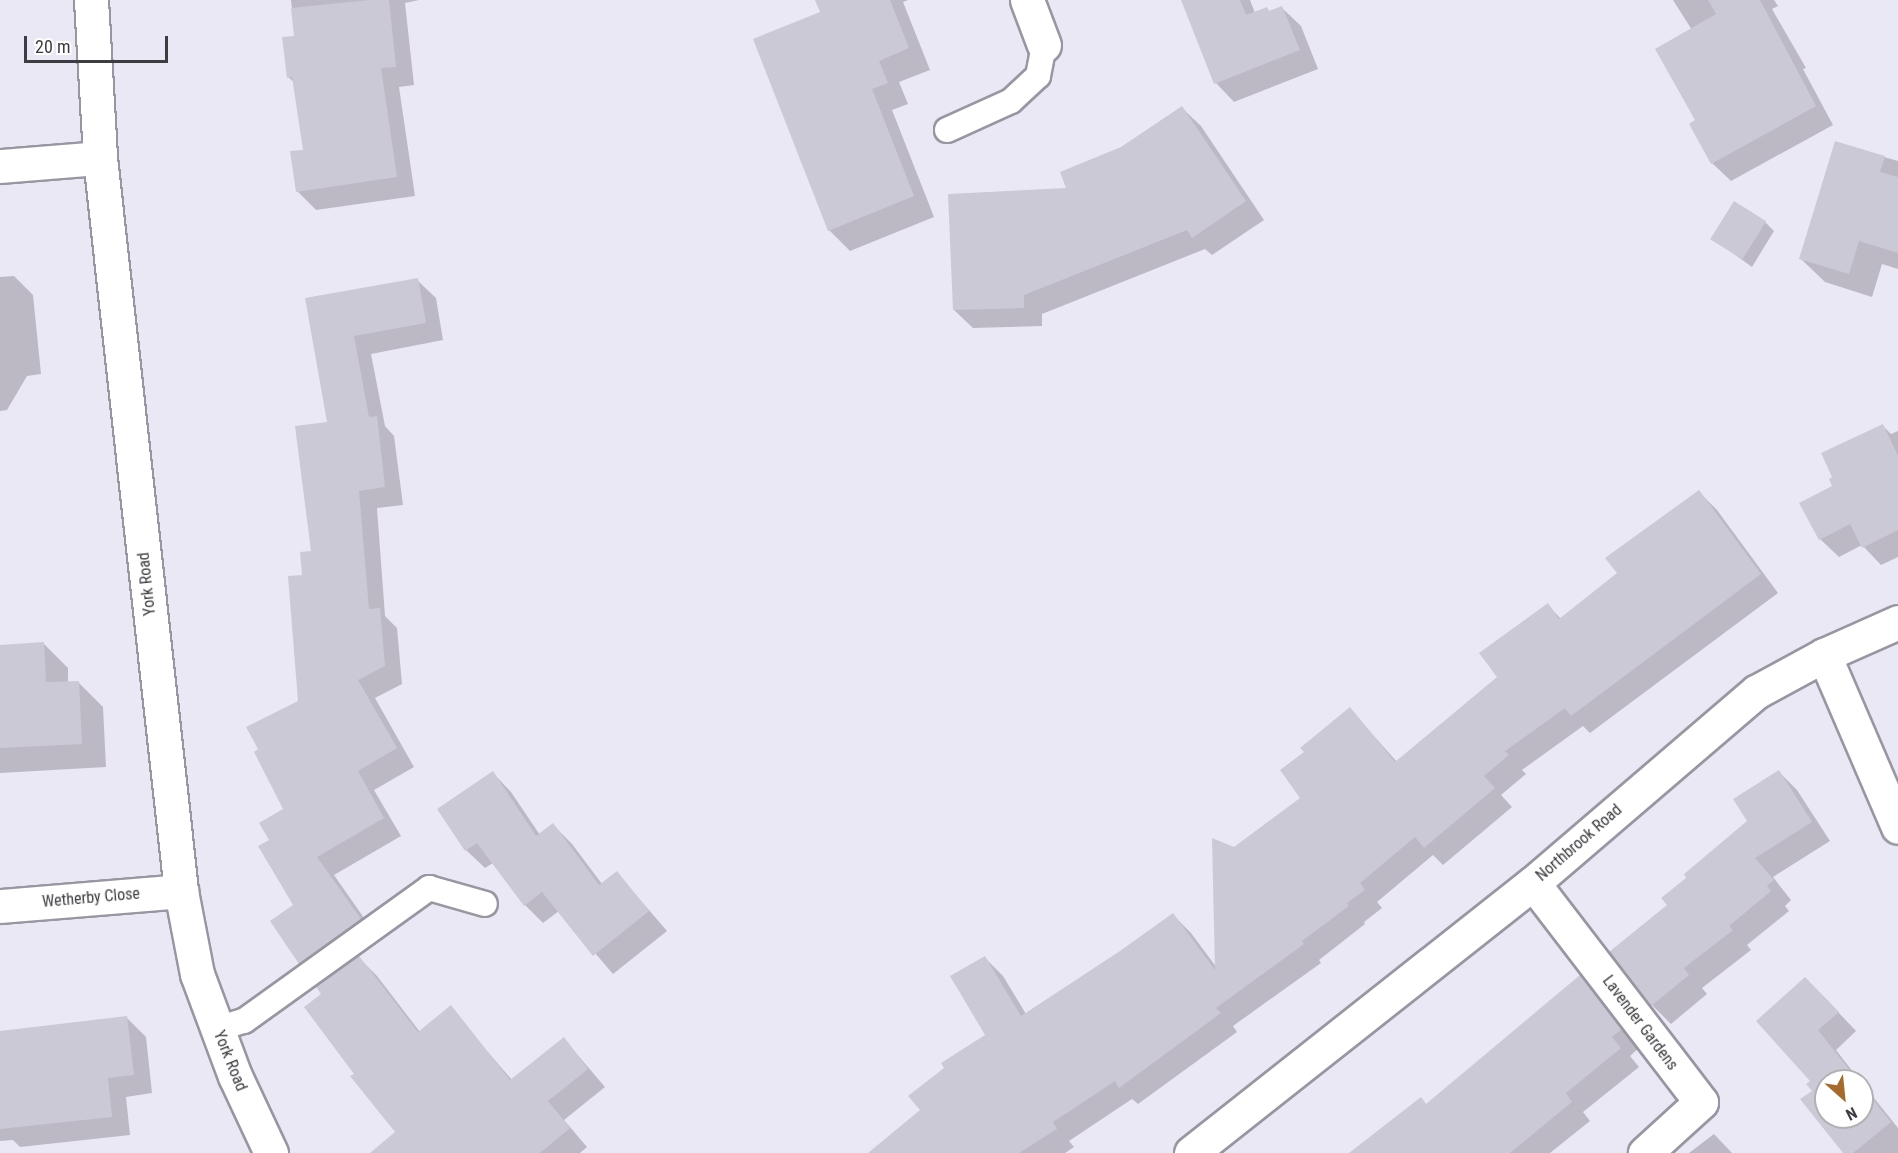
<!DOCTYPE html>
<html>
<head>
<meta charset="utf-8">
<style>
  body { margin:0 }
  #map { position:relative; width:1898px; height:1153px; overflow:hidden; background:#ebe8f5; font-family:"Roboto Condensed",sans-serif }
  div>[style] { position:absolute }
  .shadow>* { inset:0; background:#0003 }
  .building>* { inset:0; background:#ccc9d6; transform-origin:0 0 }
  .roads { filter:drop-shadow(2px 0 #9996a2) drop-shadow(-2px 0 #9996a2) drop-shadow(0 2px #9996a2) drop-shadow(0 -2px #9996a2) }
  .lane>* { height:24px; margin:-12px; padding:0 12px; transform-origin:12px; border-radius:12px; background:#fff }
  .street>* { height:33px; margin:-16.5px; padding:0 16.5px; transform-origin:16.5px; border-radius:16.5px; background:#fff }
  span { translate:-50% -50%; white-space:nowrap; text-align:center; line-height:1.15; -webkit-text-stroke:4.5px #fff; paint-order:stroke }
  .street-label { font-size:16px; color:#3d3c41 }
  .north { position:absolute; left:1814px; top:1069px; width:60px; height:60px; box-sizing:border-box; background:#fff; border:2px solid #b1b1b3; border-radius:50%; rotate:153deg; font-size:16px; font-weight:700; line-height:24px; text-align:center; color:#3d3c41 }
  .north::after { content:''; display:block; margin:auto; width:21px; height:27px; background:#a66b2c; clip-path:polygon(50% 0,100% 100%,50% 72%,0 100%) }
  .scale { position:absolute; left:24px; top:36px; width:144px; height:27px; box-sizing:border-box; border:3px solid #3d3c41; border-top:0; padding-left:8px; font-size:18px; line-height:21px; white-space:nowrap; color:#3d3c41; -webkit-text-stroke:4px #fff; paint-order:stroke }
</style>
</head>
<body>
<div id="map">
  <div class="shadow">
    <i style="clip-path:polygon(291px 0,419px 0,405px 3px,414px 85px,399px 87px,415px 196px,316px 210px,297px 191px,305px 151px,295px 83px,288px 77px,295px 37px)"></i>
    <i style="clip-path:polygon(817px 0,908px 0,903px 2px,930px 70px,899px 82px,908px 104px,892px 110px,934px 217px,850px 251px,829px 230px,822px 13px)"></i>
    <i style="clip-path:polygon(1183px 0,1250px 0,1255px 13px,1267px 9px,1270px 12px,1282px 8px,1301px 26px,1318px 69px,1234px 102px,1216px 83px)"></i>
    <i style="clip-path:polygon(1673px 0,1774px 0,1778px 6px,1772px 9px,1806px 68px,1803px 69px,1833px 125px,1731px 181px,1712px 163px,1697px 121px,1692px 30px)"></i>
    <i style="clip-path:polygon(1182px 108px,1201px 126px,1264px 220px,1212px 255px,1205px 249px,1042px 314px,1042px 326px,973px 328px,954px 310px,1068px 190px)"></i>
    <i style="clip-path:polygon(1836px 143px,1898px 161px,1898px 269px,1882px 264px,1872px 297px,1825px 282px,1801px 259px)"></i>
    <i style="clip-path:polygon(1765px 222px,1774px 231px,1752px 267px,1712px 238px)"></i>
    <i style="clip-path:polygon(14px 276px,33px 295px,41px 374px,27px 376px,7px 410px,0 411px,0 277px)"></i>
    <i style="clip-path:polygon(417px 280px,436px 298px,443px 340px,371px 354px,385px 426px,394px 436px,403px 505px,377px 508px,385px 616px,397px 628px,402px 684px,375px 698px,414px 767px,374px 790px,401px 836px,334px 875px,378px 938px,319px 981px,301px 963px,295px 906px,271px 841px,285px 810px,299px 701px,304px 576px,312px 553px,329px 423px,307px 300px)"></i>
    <i style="clip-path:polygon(1883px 426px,1891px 434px,1898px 431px,1898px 557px,1881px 565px,1862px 545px,1839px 557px,1820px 539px,1834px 487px)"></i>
    <i style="clip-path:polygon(1699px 492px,1717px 510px,1778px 593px,1590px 733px,1583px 726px,1522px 770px,1526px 774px,1501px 795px,1512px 807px,1443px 865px,1433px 855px,1377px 902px,1382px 908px,1364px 922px,1365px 924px,1319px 960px,1321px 963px,1233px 1026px,1237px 1032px,1138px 1104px,1132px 1099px,1069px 1141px,1074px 1147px,1065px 1153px,870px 1153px,922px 1110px,987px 1035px,985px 958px,1003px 976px,1026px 1014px,1121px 953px,1173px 915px,1191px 933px,1217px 968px,1234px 849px,1302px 798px,1306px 752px,1350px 709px,1397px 762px,1499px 677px,1548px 605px,1561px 619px,1619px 574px)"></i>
    <i style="clip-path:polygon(44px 644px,68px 668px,68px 683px,79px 683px,103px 707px,106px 767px,0 773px,0 646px)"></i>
    <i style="clip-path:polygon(1779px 772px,1797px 790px,1830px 841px,1773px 877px,1791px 900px,1785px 906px,1789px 911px,1747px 945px,1751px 950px,1702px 988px,1707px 994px,1671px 1024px,1652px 1005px,1669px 905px,1749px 822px)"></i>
    <i style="clip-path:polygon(493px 773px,511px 792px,540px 835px,553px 825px,572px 844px,602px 884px,617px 873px,667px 931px,613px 974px,559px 911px,543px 923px,525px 905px,493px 863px,485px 868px,466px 850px)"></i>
    <i style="clip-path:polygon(359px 958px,377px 976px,420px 1032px,450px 1008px,512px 1080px,564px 1039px,605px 1087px,564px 1120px,587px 1147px,580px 1153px,404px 1153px,397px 1133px,356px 1074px,323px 994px)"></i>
    <i style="clip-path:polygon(1580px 977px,1598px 995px,1639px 1048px,1630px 1056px,1639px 1067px,1583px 1112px,1590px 1121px,1550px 1153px,1360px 1153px,1426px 1105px)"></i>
    <i style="clip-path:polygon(1824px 997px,1856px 1031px,1836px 1050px,1860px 1081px,1826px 1081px,1826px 1117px,1862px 1117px,1862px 1083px,1898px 1128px,1898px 1153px,1845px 1153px,1802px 1099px,1814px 1091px,1812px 1081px,1758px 1021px)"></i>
    <i style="clip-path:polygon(127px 1018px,146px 1037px,152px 1093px,126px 1097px,130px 1135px,20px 1147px,13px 1140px,0 1141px,0 1041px)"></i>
    <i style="clip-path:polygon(1714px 1134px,1732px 1153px,1689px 1153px)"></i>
  </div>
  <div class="building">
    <i style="clip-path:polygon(369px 0,389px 0,396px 67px,381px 68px,397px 177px,296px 192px,290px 151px,303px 150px,292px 77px,287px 78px,282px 37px,294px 36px,291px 8px)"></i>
    <i style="clip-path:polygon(815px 0,890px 0,909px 48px,879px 61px,888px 83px,872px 89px,914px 196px,828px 231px,753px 39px,820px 12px)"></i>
    <i style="clip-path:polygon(1181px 0,1240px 0,1246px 15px,1267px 7px,1269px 11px,1282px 6px,1300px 50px,1214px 84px)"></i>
    <i style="clip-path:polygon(1708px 0,1760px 0,1816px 106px,1711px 164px,1689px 124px,1695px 120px,1655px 49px,1716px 14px)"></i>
    <i style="clip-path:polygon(1182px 106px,1246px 201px,1192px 238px,1187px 230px,1024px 295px,1024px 308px,953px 310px,948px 194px,1066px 188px,1060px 172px,1121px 147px)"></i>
    <i style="clip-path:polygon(1835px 141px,1885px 156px,1880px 172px,1898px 177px,1898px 253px,1859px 241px,1849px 274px,1799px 259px)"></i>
    <i style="left:1734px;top:201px;width:38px;height:45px;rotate:32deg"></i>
    <i style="clip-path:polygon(418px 278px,426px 323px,354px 336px,369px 417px,377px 416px,385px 487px,359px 491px,369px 609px,380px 608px,385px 666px,358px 680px,397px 748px,358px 771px,384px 818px,317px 857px,361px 919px,299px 964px,270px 921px,293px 905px,258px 846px,269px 840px,259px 823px,283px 809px,254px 752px,258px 749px,246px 727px,298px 701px,288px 576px,302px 575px,300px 552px,311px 551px,295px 426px,327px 422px,305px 298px)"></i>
    <i style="clip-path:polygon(1883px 424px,1898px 456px,1898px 530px,1862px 548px,1850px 524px,1819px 540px,1799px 503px,1832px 486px,1829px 479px,1832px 477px,1821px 453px)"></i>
    <i style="clip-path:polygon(1699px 490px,1761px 574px,1571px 716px,1565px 708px,1505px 751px,1509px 755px,1484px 776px,1495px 788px,1424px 848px,1415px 837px,1360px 883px,1365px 890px,1347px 903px,1349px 906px,1302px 941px,1304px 944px,1216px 1008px,1221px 1013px,1119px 1088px,1115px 1081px,1053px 1122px,1057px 1129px,1019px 1153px,868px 1153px,920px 1110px,908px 1096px,944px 1068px,941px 1063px,985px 1035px,950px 976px,985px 956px,1021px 1016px,1120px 951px,1173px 913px,1215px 970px,1212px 838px,1234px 847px,1300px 798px,1280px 770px,1304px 752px,1300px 748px,1350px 707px,1395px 762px,1497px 677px,1479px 653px,1548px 603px,1559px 619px,1617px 573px,1605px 558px)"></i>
    <i style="clip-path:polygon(44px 642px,46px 682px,79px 681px,82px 744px,0 748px,0 645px)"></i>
    <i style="clip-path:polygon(1779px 770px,1812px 822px,1755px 858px,1774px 880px,1767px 886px,1771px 891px,1729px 926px,1733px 930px,1684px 968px,1689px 975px,1651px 1006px,1609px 952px,1667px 905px,1661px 898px,1686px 878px,1684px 874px,1747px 821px,1733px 799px)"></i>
    <i style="clip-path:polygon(493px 771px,536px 836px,553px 823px,599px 885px,617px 871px,649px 911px,593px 956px,542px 892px,524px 906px,477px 843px,465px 851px,437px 809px)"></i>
    <i style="clip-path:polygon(359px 956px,418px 1032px,451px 1005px,510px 1080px,564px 1037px,588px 1069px,548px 1101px,570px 1128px,540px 1153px,370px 1153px,395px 1132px,350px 1076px,354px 1074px,304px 1007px,321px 994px,316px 987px)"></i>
    <i style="clip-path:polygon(1580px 975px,1622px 1029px,1612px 1037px,1621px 1048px,1566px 1093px,1572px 1102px,1510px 1153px,1349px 1153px,1421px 1097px,1426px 1104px)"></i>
    <i style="clip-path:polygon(1805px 977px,1839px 1012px,1818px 1030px,1858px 1081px,1826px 1081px,1826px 1117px,1862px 1117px,1862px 1086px,1891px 1122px,1853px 1153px,1843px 1153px,1800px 1099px,1812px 1091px,1806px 1084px,1810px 1081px,1756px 1021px)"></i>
    <i style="clip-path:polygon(127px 1016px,134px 1075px,108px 1078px,112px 1117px,0 1129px,0 1031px)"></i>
  </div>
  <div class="roads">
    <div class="lane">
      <i style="left:947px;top:130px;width:70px;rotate:-24.4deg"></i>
      <i style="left:1011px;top:101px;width:37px;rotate:-43deg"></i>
      <i style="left:1038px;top:76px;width:32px;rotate:-79deg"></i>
      <i style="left:217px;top:1029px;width:28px;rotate:-17deg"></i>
      <i style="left:244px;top:1021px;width:228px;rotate:-35.7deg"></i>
      <i style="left:429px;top:888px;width:58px;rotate:15.9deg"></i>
    </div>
    <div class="street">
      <i style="left:91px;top:0;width:158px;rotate:86.7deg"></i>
      <i style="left:100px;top:158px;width:737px;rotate:83.69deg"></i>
      <i style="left:181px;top:891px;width:85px;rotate:79.1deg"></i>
      <i style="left:197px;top:974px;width:109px;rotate:69.6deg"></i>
      <i style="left:235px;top:1076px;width:85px;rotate:64.9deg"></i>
      <i style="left:1027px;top:0;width:48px;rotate:69.3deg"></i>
      <i style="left:0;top:166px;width:100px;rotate:-4.6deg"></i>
      <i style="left:1824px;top:655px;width:187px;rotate:66.7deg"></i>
      <i style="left:1533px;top:883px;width:276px;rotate:52.5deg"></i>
      <i style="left:1701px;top:1102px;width:76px;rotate:137.7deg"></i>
      <i style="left:0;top:906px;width:182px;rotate:-4.7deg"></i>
      <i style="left:1191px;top:1153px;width:436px;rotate:-38.3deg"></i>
      <i style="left:1533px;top:883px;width:294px;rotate:-40.6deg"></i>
      <i style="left:1756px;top:692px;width:77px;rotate:-28.6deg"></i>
      <i style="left:1824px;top:655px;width:81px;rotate:-24deg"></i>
    </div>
  </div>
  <div class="street-label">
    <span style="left:147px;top:584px;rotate:-96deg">York Road</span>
    <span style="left:1579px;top:843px;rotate:-41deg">Northbrook Road</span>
    <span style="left:91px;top:898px;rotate:-5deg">Wetherby Close</span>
    <span style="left:1640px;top:1023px;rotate:53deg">Lavender Gardens</span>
    <span style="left:230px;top:1061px;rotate:68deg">York Road</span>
  </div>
  <div class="north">N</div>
  <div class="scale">20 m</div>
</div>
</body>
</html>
